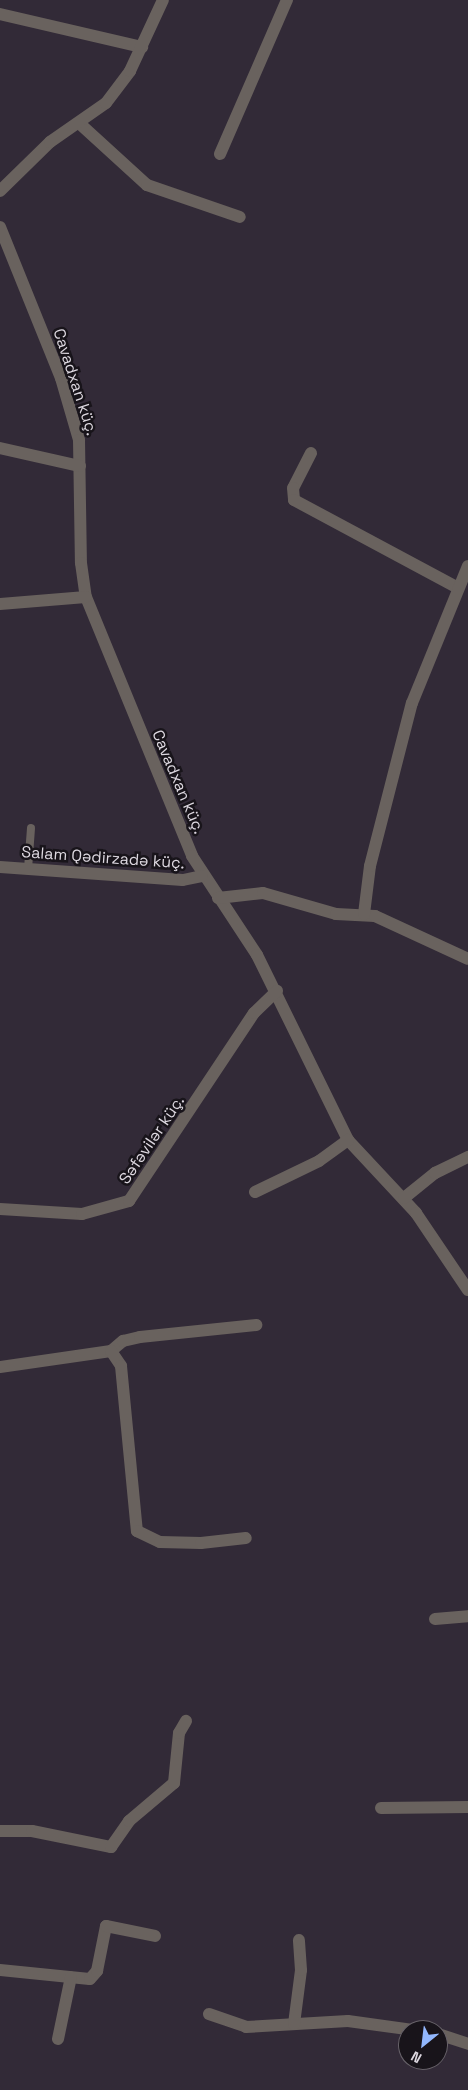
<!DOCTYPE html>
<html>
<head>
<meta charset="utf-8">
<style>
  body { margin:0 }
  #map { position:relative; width:468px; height:2090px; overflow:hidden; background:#322a37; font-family:"Space Grotesk",sans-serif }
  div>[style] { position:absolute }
  .service>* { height:8px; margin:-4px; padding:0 4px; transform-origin:4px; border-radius:4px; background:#69625e }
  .minor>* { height:12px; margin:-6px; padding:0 6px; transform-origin:6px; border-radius:6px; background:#69625e }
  span { translate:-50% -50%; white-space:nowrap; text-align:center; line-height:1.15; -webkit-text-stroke:5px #18141a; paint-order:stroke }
  .street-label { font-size:16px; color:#ddd8e0 }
  .north { position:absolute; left:398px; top:2020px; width:50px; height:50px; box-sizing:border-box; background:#18141a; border:1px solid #676269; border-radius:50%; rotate:209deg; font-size:14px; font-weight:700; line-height:20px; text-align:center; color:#ddd8e0 }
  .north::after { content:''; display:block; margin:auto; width:18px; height:22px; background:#92b7fd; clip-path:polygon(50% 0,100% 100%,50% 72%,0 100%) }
</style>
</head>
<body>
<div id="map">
  <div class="service">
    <i style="left:28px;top:869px;width:41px;rotate:-85.8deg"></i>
  </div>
  <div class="minor">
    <i style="left:0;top:14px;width:146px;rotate:13.1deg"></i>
    <i style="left:79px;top:123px;width:92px;rotate:42.4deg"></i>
    <i style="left:147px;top:185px;width:98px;rotate:19deg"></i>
    <i style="left:220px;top:154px;width:168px;rotate:-66.5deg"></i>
    <i style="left:0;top:191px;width:70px;rotate:-44.4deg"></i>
    <i style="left:50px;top:142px;width:68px;rotate:-34.9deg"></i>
    <i style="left:106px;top:103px;width:40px;rotate:-53deg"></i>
    <i style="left:130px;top:71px;width:78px;rotate:-65.1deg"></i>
    <i style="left:0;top:227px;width:163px;rotate:68deg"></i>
    <i style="left:61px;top:378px;width:65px;rotate:73.8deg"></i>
    <i style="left:79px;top:440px;width:123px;rotate:89.1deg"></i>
    <i style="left:81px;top:563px;width:34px;rotate:82deg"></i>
    <i style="left:86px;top:597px;width:280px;rotate:67.7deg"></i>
    <i style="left:192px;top:856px;width:118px;rotate:56.7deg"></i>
    <i style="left:257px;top:955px;width:206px;rotate:63.8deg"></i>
    <i style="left:348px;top:1140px;width:100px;rotate:47deg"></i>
    <i style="left:416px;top:1213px;width:93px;rotate:56deg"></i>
    <i style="left:0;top:448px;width:82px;rotate:12.7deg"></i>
    <i style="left:311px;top:453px;width:39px;rotate:117deg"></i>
    <i style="left:293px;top:488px;width:12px;rotate:85deg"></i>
    <i style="left:294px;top:500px;width:186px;rotate:28.2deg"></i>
    <i style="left:0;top:604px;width:86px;rotate:-4.7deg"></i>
    <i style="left:0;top:867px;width:183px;rotate:4.1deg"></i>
    <i style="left:183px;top:880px;width:19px;rotate:-12deg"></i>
    <i style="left:218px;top:898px;width:45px;rotate:-6.3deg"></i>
    <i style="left:263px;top:893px;width:76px;rotate:16deg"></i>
    <i style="left:336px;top:914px;width:39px;rotate:3deg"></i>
    <i style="left:375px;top:916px;width:102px;rotate:24.8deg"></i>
    <i style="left:364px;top:914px;width:48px;rotate:-82.9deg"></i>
    <i style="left:370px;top:866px;width:168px;rotate:-75.6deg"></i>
    <i style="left:412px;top:703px;width:148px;rotate:-67.8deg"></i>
    <i style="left:255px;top:1192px;width:71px;rotate:-25.8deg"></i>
    <i style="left:319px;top:1161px;width:36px;rotate:-36deg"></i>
    <i style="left:404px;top:1198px;width:40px;rotate:-39deg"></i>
    <i style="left:435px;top:1173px;width:37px;rotate:-26deg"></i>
    <i style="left:0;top:1209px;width:82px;rotate:3.5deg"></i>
    <i style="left:82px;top:1214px;width:49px;rotate:-15.5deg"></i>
    <i style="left:129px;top:1201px;width:226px;rotate:-56.4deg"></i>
    <i style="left:254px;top:1013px;width:32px;rotate:-44deg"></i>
    <i style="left:111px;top:1351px;width:16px;rotate:-40deg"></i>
    <i style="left:123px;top:1341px;width:17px;rotate:-13deg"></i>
    <i style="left:140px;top:1337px;width:117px;rotate:-5.9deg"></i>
    <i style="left:0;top:1367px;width:112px;rotate:-8.2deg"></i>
    <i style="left:111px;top:1351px;width:18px;rotate:56deg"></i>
    <i style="left:121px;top:1366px;width:166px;rotate:84.5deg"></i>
    <i style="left:137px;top:1531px;width:25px;rotate:26deg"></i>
    <i style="left:160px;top:1542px;width:41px;rotate:1.4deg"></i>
    <i style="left:201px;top:1543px;width:45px;rotate:-6.3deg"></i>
    <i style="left:435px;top:1619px;width:33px;rotate:-5deg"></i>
    <i style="left:381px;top:1808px;width:87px;rotate:-0.7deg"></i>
    <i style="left:0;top:1831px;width:32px"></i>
    <i style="left:32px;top:1831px;width:81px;rotate:11.4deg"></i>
    <i style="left:111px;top:1847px;width:32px;rotate:-55deg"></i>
    <i style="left:129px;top:1821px;width:59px;rotate:-40.2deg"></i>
    <i style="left:174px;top:1783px;width:50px;rotate:-84.3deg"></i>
    <i style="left:179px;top:1733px;width:14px;rotate:-60deg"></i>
    <i style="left:0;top:1970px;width:90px;rotate:5.7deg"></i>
    <i style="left:90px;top:1979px;width:11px;rotate:-49deg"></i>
    <i style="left:97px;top:1971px;width:46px;rotate:-78.7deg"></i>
    <i style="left:106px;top:1926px;width:50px;rotate:11.5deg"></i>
    <i style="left:209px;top:2014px;width:39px;rotate:19deg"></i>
    <i style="left:246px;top:2027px;width:102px;rotate:-3.4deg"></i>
    <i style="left:348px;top:2021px;width:67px;rotate:7.8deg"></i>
    <i style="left:294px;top:2024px;width:54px;rotate:-82.6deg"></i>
    <i style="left:301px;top:1970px;width:30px;rotate:-94deg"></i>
    <i style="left:438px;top:2034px;width:32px;rotate:18deg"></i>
    <i style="left:58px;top:2039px;width:63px;rotate:-78.2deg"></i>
  </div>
  <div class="street-label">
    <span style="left:75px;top:382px;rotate:72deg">Cavadxan küç.</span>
    <span style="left:178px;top:782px;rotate:67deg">Cavadxan küç.</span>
    <span style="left:103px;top:858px;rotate:4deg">Salam Qədirzadə küç.</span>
    <span style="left:152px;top:1140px;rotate:-56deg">Səfəvilər küç.</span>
  </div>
  <div class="north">N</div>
</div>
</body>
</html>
